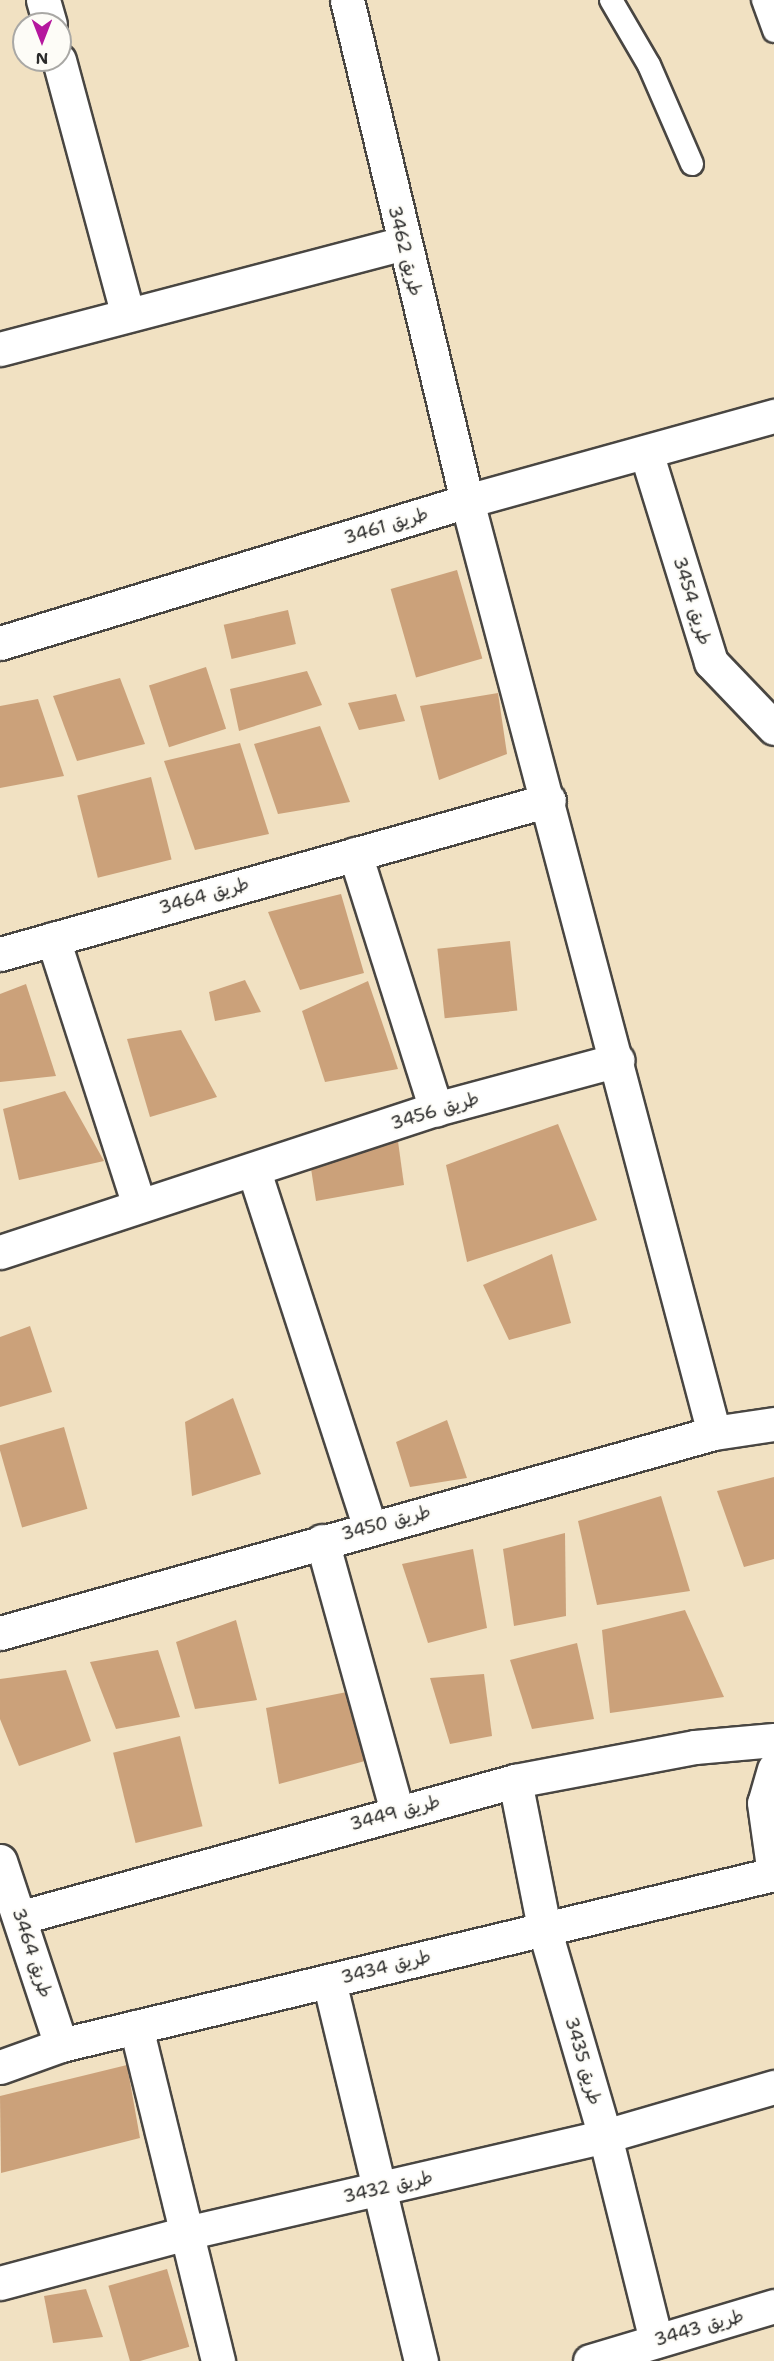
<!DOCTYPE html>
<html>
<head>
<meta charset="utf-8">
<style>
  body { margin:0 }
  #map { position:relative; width:774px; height:2361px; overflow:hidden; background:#f1e1c2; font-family:"Shantell Sans","Playpen Sans Arabic",sans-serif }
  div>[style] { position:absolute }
  .building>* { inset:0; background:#cba17a; transform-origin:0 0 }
  .roads { filter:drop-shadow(2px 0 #494642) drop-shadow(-2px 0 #494642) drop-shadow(0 2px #494642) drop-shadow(0 -2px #494642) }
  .lane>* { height:22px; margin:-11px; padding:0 11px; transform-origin:11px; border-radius:11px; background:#fff }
  .street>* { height:33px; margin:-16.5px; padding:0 16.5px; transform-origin:16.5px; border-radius:16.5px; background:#fff }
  span { translate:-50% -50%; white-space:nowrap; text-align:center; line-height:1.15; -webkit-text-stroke:4.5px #fdfcf7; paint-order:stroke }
  .street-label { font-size:18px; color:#2b2b2b }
  .north { position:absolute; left:12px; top:12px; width:60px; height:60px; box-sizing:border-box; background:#fdfcf7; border:2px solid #a9a8a5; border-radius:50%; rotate:180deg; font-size:16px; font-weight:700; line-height:24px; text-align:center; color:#2b2b2b }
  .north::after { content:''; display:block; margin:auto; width:21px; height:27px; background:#b5179e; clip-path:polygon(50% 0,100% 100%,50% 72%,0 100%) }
</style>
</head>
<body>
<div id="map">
  <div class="building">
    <i style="left:457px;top:570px;width:92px;height:69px;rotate:74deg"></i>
    <i style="left:288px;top:610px;width:35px;height:66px;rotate:77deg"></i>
    <i style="left:206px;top:667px;width:65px;height:60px;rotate:72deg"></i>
    <i style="clip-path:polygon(307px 671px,322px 705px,239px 731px,230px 689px)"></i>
    <i style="clip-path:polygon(120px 678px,145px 744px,77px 761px,53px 696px)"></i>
    <i style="clip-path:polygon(498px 693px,507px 754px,439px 780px,420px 706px)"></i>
    <i style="clip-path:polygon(396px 694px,405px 721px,359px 730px,348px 703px)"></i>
    <i style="clip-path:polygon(38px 699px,64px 776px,0 788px,0 706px)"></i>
    <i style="clip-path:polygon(320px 726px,350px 802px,278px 814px,254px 744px)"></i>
    <i style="clip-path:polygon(240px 743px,269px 834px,195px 850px,164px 761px)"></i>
    <i style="left:151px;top:777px;width:85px;height:76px;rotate:76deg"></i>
    <i style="clip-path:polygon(341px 894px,364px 973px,300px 990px,268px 912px)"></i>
    <i style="left:510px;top:941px;width:70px;height:73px;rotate:84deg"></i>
    <i style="clip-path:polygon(245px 980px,261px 1012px,215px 1021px,209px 992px)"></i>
    <i style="clip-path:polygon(368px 981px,398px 1069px,325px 1082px,302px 1011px)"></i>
    <i style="clip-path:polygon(26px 984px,56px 1076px,0 1082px,0 994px)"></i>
    <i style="clip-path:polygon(181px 1030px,217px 1097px,150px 1117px,127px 1039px)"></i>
    <i style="clip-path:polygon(65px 1091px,104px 1161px,19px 1180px,3px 1109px)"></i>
    <i style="clip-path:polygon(558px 1124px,597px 1220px,467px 1262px,446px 1165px)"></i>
    <i style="clip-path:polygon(397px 1134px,404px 1185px,316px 1201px,310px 1162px)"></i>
    <i style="clip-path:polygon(552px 1254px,571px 1323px,509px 1340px,483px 1285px)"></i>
    <i style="clip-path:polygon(30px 1326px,52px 1392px,0 1407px,0 1337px)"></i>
    <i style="clip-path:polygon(233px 1398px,261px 1474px,192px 1496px,185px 1422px)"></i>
    <i style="clip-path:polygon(447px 1420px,467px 1478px,410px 1487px,396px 1442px)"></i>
    <i style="left:64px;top:1427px;width:85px;height:68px;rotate:74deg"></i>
    <i style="clip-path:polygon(774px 1477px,774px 1559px,744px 1567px,717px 1491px)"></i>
    <i style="clip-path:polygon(661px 1496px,690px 1591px,597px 1605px,578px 1521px)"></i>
    <i style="clip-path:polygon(565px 1533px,566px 1616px,514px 1626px,503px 1549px)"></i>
    <i style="clip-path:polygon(473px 1549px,487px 1628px,428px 1643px,402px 1564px)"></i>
    <i style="clip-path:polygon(685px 1610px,724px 1697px,610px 1713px,602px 1630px)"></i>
    <i style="clip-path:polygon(236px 1620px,257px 1700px,195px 1709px,176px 1642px)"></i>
    <i style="clip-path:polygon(577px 1643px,594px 1719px,532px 1729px,510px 1660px)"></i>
    <i style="clip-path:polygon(158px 1650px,180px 1717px,116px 1729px,90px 1662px)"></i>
    <i style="clip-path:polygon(66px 1670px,91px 1741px,19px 1766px,0 1719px,0 1679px)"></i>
    <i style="clip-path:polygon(484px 1674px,492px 1736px,450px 1744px,430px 1678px)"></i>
    <i style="clip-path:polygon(347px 1692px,365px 1761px,279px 1784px,266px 1708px)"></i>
    <i style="left:180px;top:1736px;width:93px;height:69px;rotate:76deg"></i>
    <i style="clip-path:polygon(127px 2065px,140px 2138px,1px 2173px,0 2096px)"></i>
    <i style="left:167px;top:2269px;width:81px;height:61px;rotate:74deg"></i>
    <i style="clip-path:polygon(86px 2289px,103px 2337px,53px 2343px,44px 2296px)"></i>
  </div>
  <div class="roads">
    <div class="lane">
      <i style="left:611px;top:0;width:75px;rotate:59.7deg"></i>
      <i style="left:649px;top:65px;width:108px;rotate:66.5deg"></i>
      <i style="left:763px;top:0;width:33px;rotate:70deg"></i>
    </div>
    <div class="street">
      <i style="left:43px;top:0;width:25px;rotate:74deg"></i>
      <i style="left:347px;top:0;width:515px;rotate:76.53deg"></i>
      <i style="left:467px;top:501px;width:964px;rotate:75.16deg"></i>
      <i style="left:59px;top:60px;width:264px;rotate:74.9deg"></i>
      <i style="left:0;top:349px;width:417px;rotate:-14.7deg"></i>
      <i style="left:646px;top:452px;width:220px;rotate:72.8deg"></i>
      <i style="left:711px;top:662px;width:91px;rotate:46.3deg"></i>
      <i style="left:0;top:643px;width:488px;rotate:-16.9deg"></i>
      <i style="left:467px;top:501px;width:319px;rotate:-15.5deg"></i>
      <i style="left:355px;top:854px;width:268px;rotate:72.4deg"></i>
      <i style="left:53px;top:939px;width:280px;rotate:72.1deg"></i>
      <i style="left:0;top:954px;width:570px;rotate:-15.67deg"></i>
      <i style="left:254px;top:1171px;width:374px;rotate:72deg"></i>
      <i style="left:0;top:1252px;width:459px;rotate:-18.2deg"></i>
      <i style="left:436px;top:1109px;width:188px;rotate:-15.1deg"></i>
      <i style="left:322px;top:1541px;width:281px;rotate:74.5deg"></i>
      <i style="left:0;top:1633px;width:741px;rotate:-15.65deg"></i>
      <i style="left:714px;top:1433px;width:61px;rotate:-8.5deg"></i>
      <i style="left:774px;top:1769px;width:35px;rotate:106deg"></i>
      <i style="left:764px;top:1803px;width:72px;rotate:82deg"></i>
      <i style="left:515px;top:1781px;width:150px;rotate:78.8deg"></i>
      <i style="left:544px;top:1928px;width:217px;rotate:73.7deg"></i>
      <i style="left:605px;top:2136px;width:211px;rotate:76deg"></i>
      <i style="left:0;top:1861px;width:194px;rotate:71.7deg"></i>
      <i style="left:22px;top:1917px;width:511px;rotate:-15.42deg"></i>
      <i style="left:515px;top:1781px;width:183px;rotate:-10.7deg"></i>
      <i style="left:695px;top:1747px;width:79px;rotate:-5.1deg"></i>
      <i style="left:329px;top:1981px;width:391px;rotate:76.4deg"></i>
      <i style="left:136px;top:2027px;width:344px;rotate:76.2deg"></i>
      <i style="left:0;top:2067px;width:65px;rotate:-19.8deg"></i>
      <i style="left:61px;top:2045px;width:733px;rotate:-13.49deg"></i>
      <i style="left:0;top:2283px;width:197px;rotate:-15deg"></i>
      <i style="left:190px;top:2232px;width:426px;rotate:-13deg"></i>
      <i style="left:605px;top:2136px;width:176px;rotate:-16.2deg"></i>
      <i style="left:590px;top:2361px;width:192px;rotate:-16.6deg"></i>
    </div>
  </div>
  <div class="street-label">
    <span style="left:405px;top:251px;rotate:76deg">طريق 3462</span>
    <span style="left:386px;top:526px;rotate:-17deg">طريق 3461</span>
    <span style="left:692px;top:601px;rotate:73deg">طريق 3454</span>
    <span style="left:204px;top:896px;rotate:-16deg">طريق 3464</span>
    <span style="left:435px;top:1111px;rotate:-17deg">طريق 3456</span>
    <span style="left:386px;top:1523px;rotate:-15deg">طريق 3450</span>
    <span style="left:395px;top:1813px;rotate:-15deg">طريق 3449</span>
    <span style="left:32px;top:1953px;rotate:72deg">طريق 3464</span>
    <span style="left:386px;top:1967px;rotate:-14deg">طريق 3434</span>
    <span style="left:583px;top:2061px;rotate:74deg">طريق 3435</span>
    <span style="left:388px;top:2187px;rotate:-13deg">طريق 3432</span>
    <span style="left:699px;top:2328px;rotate:-16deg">طريق 3443</span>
  </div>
  <div class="north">N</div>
</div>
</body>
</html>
